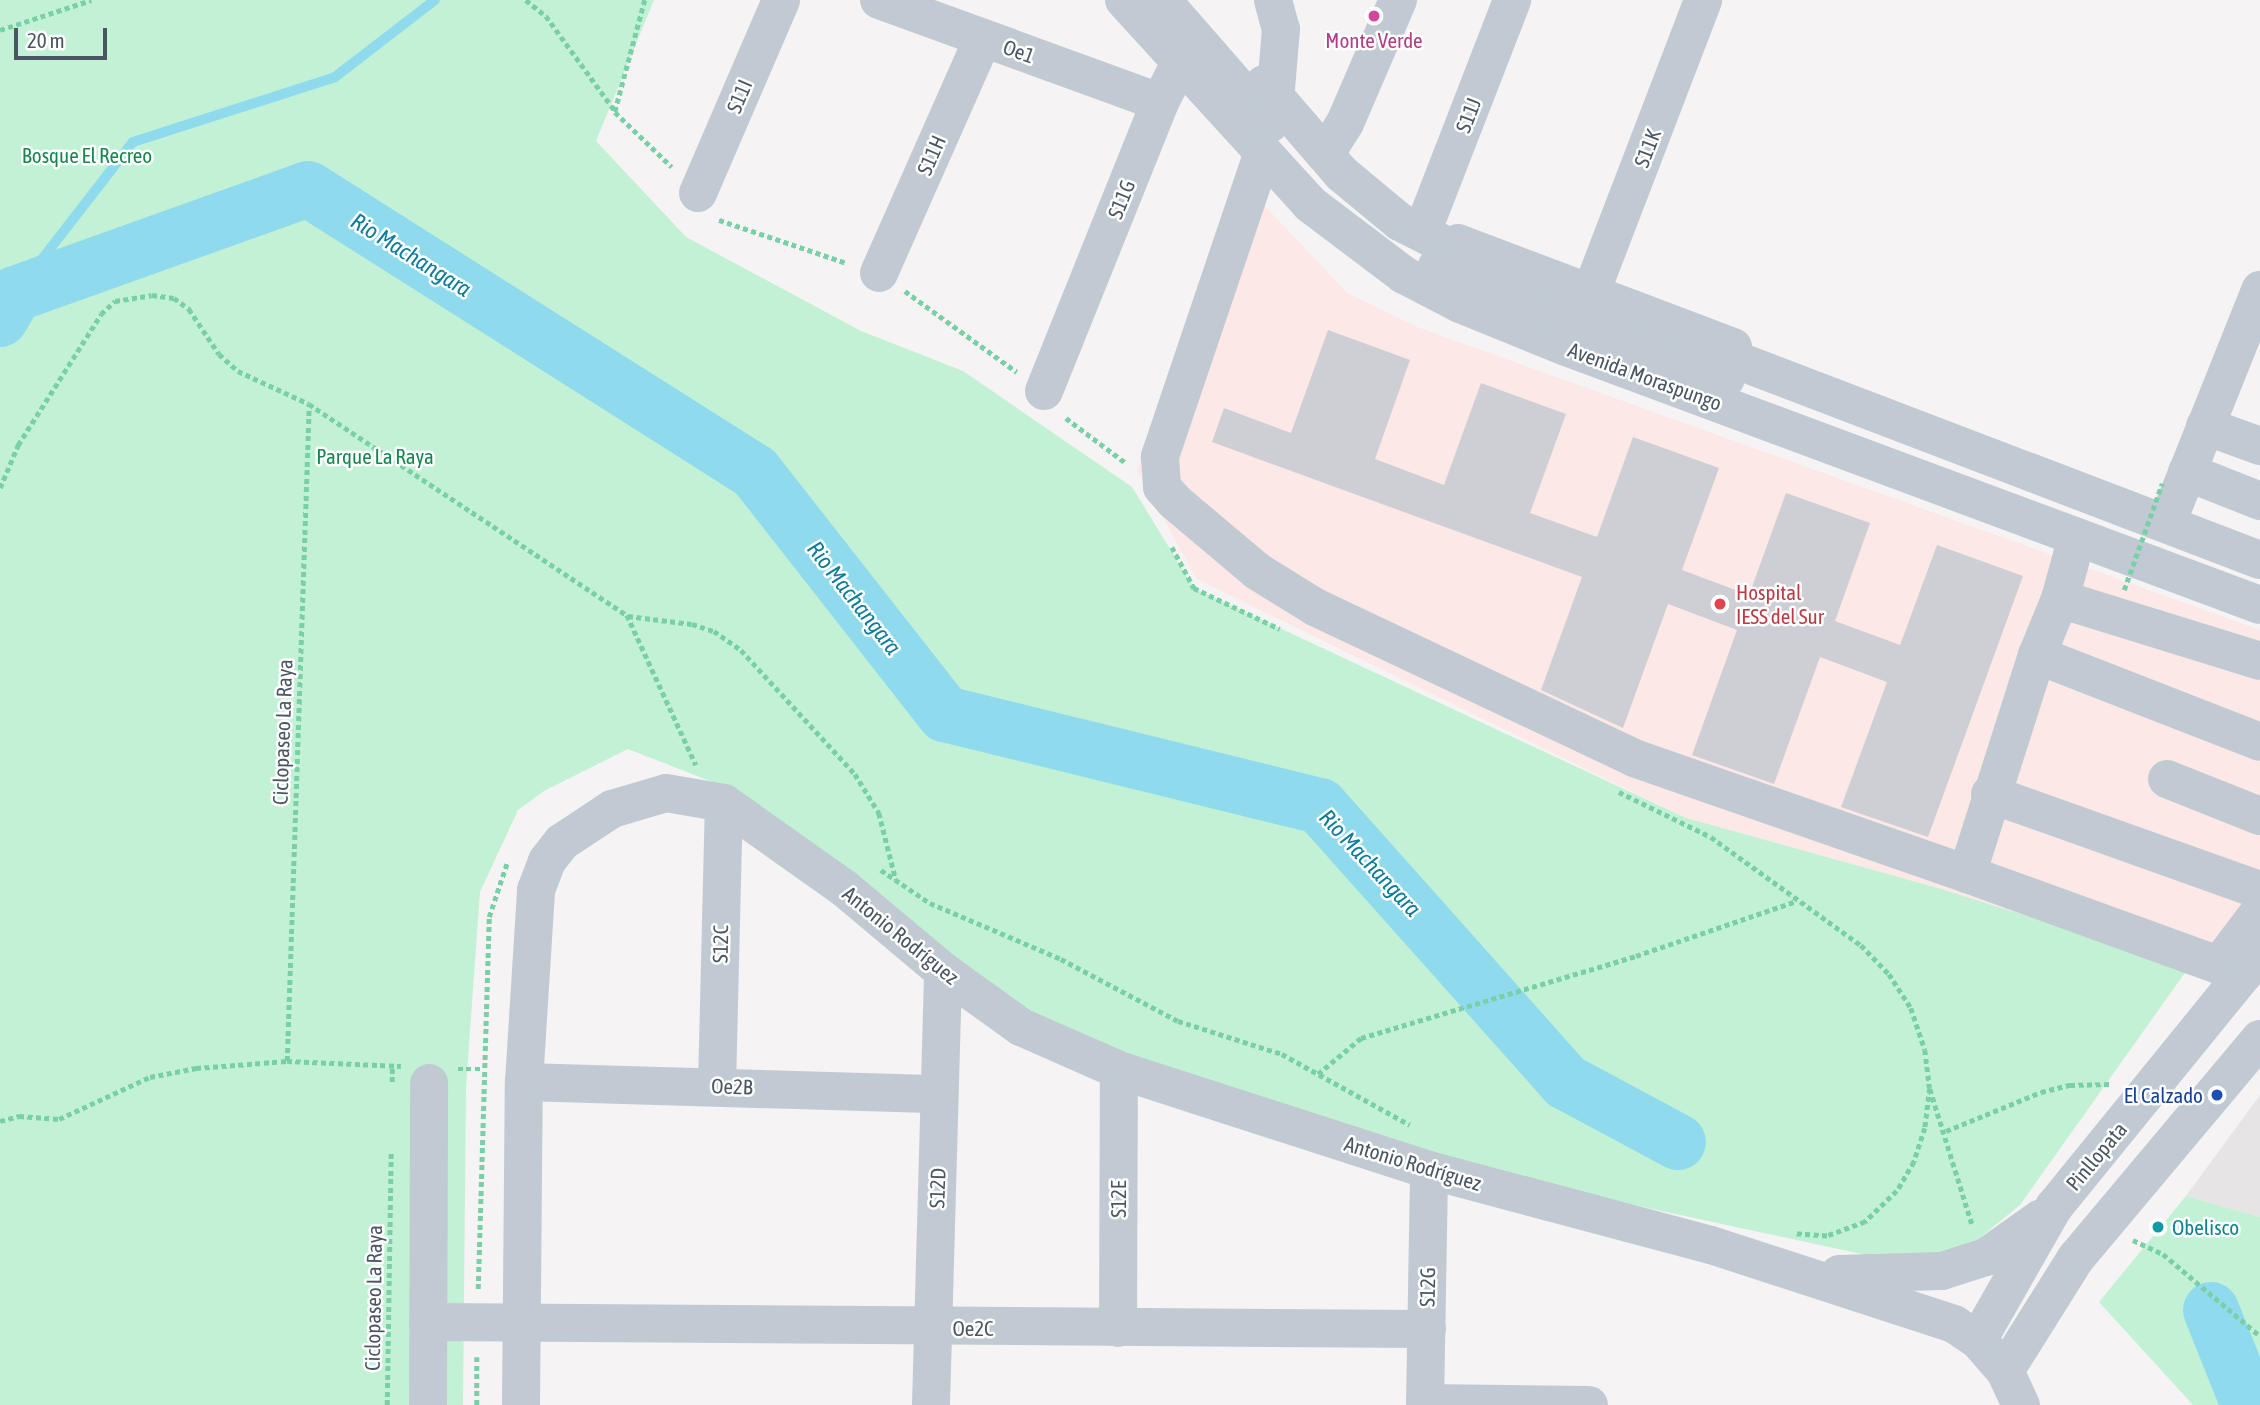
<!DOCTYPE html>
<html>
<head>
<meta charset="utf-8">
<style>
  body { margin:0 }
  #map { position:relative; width:2260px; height:1405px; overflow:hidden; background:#f5f3f3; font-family:"Asap Condensed",sans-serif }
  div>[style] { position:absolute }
  .education>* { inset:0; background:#e6e4e5 }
  .medical>* { inset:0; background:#fce8e6 }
  .green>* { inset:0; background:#c3f1d5 }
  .stream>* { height:10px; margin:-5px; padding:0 5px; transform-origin:5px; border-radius:5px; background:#90daee }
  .river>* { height:56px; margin:-28px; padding:0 28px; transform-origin:28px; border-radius:28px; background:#90daee }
  .building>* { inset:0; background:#cdcfd5 }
  .path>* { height:4.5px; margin-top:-2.25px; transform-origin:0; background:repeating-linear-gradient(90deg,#7ad0a6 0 5px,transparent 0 8.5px) }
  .minor>* { height:38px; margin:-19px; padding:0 19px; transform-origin:19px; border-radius:19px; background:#c1cad2 }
  .path-bridge>* { height:4.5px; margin-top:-2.25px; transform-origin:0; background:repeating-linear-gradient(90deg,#7ad0a6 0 5px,transparent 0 8.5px) }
  .dots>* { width:19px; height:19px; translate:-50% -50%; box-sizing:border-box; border:4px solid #fff; border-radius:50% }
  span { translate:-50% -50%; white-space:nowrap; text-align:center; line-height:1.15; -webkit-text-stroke:5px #fff; paint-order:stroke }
  .hotel-label { font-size:21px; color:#b23c85 }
  .street-label { font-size:21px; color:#4a5661 }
  .park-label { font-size:21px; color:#17864f }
  .health-label { font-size:21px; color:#be3a42 }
  .left { translate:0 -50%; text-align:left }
  .transit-label { font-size:21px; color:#164399 }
  .right { translate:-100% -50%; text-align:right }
  .culture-label { font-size:21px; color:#0d838f }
  .water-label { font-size:23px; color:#0c7c9b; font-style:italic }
  .scale { position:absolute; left:14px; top:28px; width:93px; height:32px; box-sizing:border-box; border:4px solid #4a5661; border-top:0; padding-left:9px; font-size:21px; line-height:24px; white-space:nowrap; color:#4a5661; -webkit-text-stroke:5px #fff; paint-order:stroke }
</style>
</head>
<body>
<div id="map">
  <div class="education">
    <i style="clip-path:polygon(2260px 1095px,2260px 1217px,2186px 1196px)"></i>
  </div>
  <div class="medical">
    <i style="clip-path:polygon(1246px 186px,1347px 293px,1417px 327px,2260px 630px,2260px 927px,2189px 967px,1938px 888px,1686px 818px,1197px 579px,1137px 471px)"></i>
  </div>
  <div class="green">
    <i style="clip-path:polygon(0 0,654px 0,596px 141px,686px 237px,861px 331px,963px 371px,1132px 487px,1194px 588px,1686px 818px,1938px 888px,2189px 967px,2020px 1205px,1960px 1254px,1880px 1258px,1435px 1162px,1121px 1064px,942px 957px,743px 794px,628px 749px,544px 791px,518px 810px,480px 892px,466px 1087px,463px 1405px,0 1405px)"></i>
    <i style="clip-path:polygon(2186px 1196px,2260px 1217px,2260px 1405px,2193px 1405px,2099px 1302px)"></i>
  </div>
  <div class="stream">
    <i style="left:15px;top:294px;width:192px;rotate:-52.2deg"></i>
    <i style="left:133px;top:142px;width:212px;rotate:-17.8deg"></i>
    <i style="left:335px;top:77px;width:126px;rotate:-37.6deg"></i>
  </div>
  <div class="river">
    <i style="left:0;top:319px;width:29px;rotate:-59deg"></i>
    <i style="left:15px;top:294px;width:311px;rotate:-19.7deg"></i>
    <i style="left:308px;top:189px;width:529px;rotate:32.34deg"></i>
    <i style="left:755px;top:472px;width:308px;rotate:51.9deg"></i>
    <i style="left:945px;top:714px;width:386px;rotate:13.8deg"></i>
    <i style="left:1320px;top:806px;width:370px;rotate:48.3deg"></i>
    <i style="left:1566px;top:1082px;width:127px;rotate:28.2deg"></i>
    <i style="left:2211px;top:1310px;width:102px;rotate:68.2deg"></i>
  </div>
  <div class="building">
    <i style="clip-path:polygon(1328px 330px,1410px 360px,1375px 459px,1444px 485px,1481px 383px,1566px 414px,1530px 513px,1597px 537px,1633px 437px,1719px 468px,1682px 570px,1749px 595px,1786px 493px,1870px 523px,1835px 621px,1900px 645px,1937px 545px,2023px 576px,1928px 837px,1841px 807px,1887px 682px,1820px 657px,1774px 784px,1692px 755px,1737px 630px,1668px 604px,1623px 728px,1541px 690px,1582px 577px,1212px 442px,1224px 408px,1291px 433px)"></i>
  </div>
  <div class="path">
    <i style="left:526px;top:0;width:26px;rotate:39deg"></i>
    <i style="left:546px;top:16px;width:117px;rotate:54deg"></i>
    <i style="left:645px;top:0;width:116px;rotate:105deg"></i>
    <i style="left:615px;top:112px;width:79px;rotate:44deg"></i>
    <i style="left:0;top:30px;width:96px;rotate:-18.2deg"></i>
    <i style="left:719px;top:220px;width:135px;rotate:18.6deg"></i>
    <i style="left:905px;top:291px;width:138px;rotate:35.9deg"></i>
    <i style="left:1066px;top:418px;width:75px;rotate:36.9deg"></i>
    <i style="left:0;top:488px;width:47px;rotate:-67.3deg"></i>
    <i style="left:18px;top:445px;width:155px;rotate:-57.6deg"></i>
    <i style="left:101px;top:314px;width:19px;rotate:-43deg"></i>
    <i style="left:115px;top:301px;width:37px;rotate:-9deg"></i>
    <i style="left:152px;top:295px;width:22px;rotate:8deg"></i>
    <i style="left:174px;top:298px;width:19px;rotate:36deg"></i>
    <i style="left:189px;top:309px;width:54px;rotate:56.3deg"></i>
    <i style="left:219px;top:354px;width:25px;rotate:42deg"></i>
    <i style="left:238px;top:371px;width:78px;rotate:24.9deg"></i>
    <i style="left:309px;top:404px;width:382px;rotate:33.6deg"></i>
    <i style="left:627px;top:615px;width:165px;rotate:65.3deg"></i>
    <i style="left:1172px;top:547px;width:47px;rotate:61.8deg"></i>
    <i style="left:1194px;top:588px;width:95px;rotate:25.5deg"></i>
    <i style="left:628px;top:616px;width:64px;rotate:7.1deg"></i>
    <i style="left:692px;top:624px;width:23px;rotate:18deg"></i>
    <i style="left:714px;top:631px;width:33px;rotate:35deg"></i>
    <i style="left:741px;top:650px;width:168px;rotate:47.4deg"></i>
    <i style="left:855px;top:774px;width:46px;rotate:58.4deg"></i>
    <i style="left:879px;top:813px;width:69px;rotate:75.8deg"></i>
    <i style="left:1619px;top:792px;width:102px;rotate:26.1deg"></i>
    <i style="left:1711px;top:837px;width:185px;rotate:35.8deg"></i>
    <i style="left:1861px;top:945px;width:40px;rotate:46deg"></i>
    <i style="left:1889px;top:974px;width:40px;rotate:57.1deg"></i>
    <i style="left:1911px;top:1008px;width:44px;rotate:71.6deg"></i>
    <i style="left:1925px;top:1050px;width:38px;rotate:83deg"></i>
    <i style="left:1930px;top:1088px;width:40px;rotate:97.1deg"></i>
    <i style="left:1925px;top:1128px;width:36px;rotate:108deg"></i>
    <i style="left:1914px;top:1162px;width:34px;rotate:120deg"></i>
    <i style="left:1897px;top:1191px;width:45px;rotate:135.9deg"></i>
    <i style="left:1865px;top:1222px;width:40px;rotate:159.8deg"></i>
    <i style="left:1827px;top:1236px;width:32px;rotate:-176deg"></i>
    <i style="left:881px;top:870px;width:59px;rotate:34deg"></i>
    <i style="left:930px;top:903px;width:142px;rotate:23.1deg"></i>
    <i style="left:1061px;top:959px;width:132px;rotate:27.9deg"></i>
    <i style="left:1178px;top:1021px;width:109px;rotate:17.6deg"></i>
    <i style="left:1282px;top:1054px;width:146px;rotate:29deg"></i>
    <i style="left:287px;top:1061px;width:656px;rotate:-88.08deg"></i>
    <i style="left:458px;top:1069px;width:24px"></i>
    <i style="left:1318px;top:1074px;width:56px;rotate:-39.9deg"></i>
    <i style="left:1361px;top:1038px;width:287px;rotate:-16.6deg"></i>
    <i style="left:1636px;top:956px;width:170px;rotate:-18.9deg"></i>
    <i style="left:392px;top:1082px;width:16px;rotate:-90deg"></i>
    <i style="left:1930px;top:1089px;width:141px;rotate:72.7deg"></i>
    <i style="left:0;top:1121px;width:20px;rotate:-15deg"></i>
    <i style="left:19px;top:1116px;width:40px;rotate:4.3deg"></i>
    <i style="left:59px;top:1119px;width:100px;rotate:-24.8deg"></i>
    <i style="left:150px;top:1077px;width:47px;rotate:-11.1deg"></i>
    <i style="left:196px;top:1068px;width:91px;rotate:-4.4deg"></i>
    <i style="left:287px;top:1061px;width:114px;rotate:2.5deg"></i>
    <i style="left:1946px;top:1131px;width:103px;rotate:-22.3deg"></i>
    <i style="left:2041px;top:1092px;width:30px;rotate:-14deg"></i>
    <i style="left:2070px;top:1085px;width:41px;rotate:-1.4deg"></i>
    <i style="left:2133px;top:1240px;width:33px;rotate:25deg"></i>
    <i style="left:2163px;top:1254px;width:127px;rotate:40.2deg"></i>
    <i style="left:478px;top:1289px;width:372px;rotate:-88.3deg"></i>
    <i style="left:489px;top:917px;width:57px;rotate:-71.6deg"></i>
    <i style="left:477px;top:1357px;width:48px;rotate:90deg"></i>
    <i style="left:387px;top:1405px;width:254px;rotate:-89.1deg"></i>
  </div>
  <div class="minor">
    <i style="left:879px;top:0;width:299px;rotate:20deg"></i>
    <i style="left:1124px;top:0;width:276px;rotate:47.6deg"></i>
    <i style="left:1310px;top:204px;width:118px;rotate:37.1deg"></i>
    <i style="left:1404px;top:275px;width:63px;rotate:27.4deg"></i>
    <i style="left:1460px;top:304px;width:114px;rotate:22.1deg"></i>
    <i style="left:1566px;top:347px;width:740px;rotate:20.39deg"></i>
    <i style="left:1162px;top:0;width:164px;rotate:48.9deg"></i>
    <i style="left:1273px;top:0;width:30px;rotate:75deg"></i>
    <i style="left:1281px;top:29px;width:60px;rotate:94.8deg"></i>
    <i style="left:1264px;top:84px;width:119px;rotate:49.1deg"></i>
    <i style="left:1342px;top:174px;width:75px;rotate:39.6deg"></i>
    <i style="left:1400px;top:222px;width:89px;rotate:26.9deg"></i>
    <i style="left:1328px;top:150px;width:32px;rotate:-58deg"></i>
    <i style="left:1345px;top:123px;width:134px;rotate:-66.7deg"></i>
    <i style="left:1263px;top:152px;width:322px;rotate:108.7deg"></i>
    <i style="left:1160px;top:457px;width:30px;rotate:86deg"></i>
    <i style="left:1162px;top:487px;width:18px;rotate:49deg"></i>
    <i style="left:1174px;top:501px;width:109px;rotate:40.1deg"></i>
    <i style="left:1257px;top:571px;width:68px;rotate:31.8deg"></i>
    <i style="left:1315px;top:607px;width:353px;rotate:25.3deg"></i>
    <i style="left:1634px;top:758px;width:353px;rotate:19.2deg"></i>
    <i style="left:698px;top:193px;width:210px;rotate:-66.7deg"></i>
    <i style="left:1423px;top:230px;width:247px;rotate:-68.8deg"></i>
    <i style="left:1458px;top:243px;width:294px;rotate:20.7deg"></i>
    <i style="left:1437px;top:266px;width:310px;rotate:21.4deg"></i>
    <i style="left:879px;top:273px;width:257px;rotate:-66.1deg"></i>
    <i style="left:1590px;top:295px;width:316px;rotate:-69deg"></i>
    <i style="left:1702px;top:347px;width:597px;rotate:20.89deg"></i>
    <i style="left:1044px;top:391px;width:311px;rotate:-68.1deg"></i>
    <i style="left:1160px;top:102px;width:68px;rotate:-62.7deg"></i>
    <i style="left:2205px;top:426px;width:59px;rotate:20deg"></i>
    <i style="left:2187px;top:472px;width:79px;rotate:21.7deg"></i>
    <i style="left:2173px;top:508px;width:235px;rotate:-68.2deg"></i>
    <i style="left:2077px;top:537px;width:64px;rotate:105.3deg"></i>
    <i style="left:2060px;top:599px;width:61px;rotate:112.3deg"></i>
    <i style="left:2037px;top:655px;width:230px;rotate:107.7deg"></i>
    <i style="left:1967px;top:874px;width:294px;rotate:19.9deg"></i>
    <i style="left:2060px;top:599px;width:209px;rotate:17.2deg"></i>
    <i style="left:2037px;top:655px;width:239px;rotate:21.3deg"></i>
    <i style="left:2167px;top:779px;width:100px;rotate:21.7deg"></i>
    <i style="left:1990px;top:794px;width:287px;rotate:19.6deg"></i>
    <i style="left:2219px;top:965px;width:68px;rotate:-52.8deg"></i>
    <i style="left:524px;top:1082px;width:415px;rotate:1.7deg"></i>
    <i style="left:717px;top:1086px;width:283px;rotate:-88.6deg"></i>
    <i style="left:1839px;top:1274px;width:103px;rotate:-1.7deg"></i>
    <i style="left:1942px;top:1271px;width:46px;rotate:-17.7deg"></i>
    <i style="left:1986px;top:1257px;width:67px;rotate:-35.3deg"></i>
    <i style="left:428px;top:1322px;width:999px;rotate:0.4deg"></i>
    <i style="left:1118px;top:1328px;width:258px;rotate:-89.8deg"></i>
    <i style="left:1978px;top:1340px;width:153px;rotate:-60.3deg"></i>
    <i style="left:2054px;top:1207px;width:323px;rotate:-50.9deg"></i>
    <i style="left:2005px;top:1371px;width:133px;rotate:-57.9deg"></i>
    <i style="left:2076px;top:1258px;width:286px;rotate:-50deg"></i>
    <i style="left:1425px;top:1403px;width:164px;rotate:0.7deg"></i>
    <i style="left:428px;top:1405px;width:322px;rotate:-89.8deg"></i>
    <i style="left:521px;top:1405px;width:323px;rotate:-89.5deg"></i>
    <i style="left:524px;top:1082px;width:192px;rotate:-86.4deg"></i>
    <i style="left:536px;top:890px;width:31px;rotate:-69deg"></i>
    <i style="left:547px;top:861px;width:24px;rotate:-52deg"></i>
    <i style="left:562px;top:842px;width:60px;rotate:-33.4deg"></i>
    <i style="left:612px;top:809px;width:56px;rotate:-16.5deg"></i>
    <i style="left:666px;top:793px;width:59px;rotate:9.8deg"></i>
    <i style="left:724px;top:803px;width:147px;rotate:35.3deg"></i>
    <i style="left:844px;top:888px;width:129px;rotate:40deg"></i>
    <i style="left:943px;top:971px;width:96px;rotate:35.7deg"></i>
    <i style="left:1021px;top:1027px;width:107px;rotate:23.7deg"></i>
    <i style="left:1119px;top:1070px;width:326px;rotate:17.9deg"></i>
    <i style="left:1429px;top:1170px;width:292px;rotate:14.9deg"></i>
    <i style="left:1711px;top:1245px;width:256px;rotate:18deg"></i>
    <i style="left:1954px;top:1324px;width:29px;rotate:34deg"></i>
    <i style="left:1978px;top:1340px;width:41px;rotate:48.9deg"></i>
    <i style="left:2005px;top:1371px;width:38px;rotate:65deg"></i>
    <i style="left:931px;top:1405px;width:434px;rotate:-88.4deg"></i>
    <i style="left:1425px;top:1405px;width:235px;rotate:-89deg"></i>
  </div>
  <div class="path-bridge">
    <i style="left:2124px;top:590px;width:113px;rotate:-70.3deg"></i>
  </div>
  <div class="dots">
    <i style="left:1374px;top:16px;background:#d1479c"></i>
    <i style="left:1720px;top:604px;background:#e0444e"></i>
    <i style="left:2217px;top:1095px;background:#1a4fb4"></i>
    <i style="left:2158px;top:1227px;background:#0f9aa8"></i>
  </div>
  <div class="hotel-label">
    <span style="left:1374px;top:40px">Monte Verde</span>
  </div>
  <div class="street-label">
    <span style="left:1019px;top:51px;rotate:20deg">Oe1</span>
    <span style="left:739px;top:96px;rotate:-67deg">S11I</span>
    <span style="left:1468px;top:115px;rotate:-69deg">S11J</span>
    <span style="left:1647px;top:148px;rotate:-69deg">S11K</span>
    <span style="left:931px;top:155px;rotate:-66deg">S11H</span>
    <span style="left:1121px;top:199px;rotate:-68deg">S11G</span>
    <span style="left:1645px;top:376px;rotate:20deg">Avenida Moraspungo</span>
    <span style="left:282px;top:732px;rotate:-88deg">Ciclopaseo La Raya</span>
    <span style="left:901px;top:935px;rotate:39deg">Antonio Rodríguez</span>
    <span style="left:720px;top:944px;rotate:-89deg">S12C</span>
    <span style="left:732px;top:1086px;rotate:2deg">Oe2B</span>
    <span style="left:2096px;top:1156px;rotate:-50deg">Pinllopata</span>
    <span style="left:1413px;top:1163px;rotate:17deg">Antonio Rodríguez</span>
    <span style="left:937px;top:1188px;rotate:-88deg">S12D</span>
    <span style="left:1118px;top:1199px;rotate:-90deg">S12E</span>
    <span style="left:1427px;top:1287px;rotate:-89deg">S12G</span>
    <span style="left:373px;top:1298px;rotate:-89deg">Ciclopaseo La Raya</span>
    <span style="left:973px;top:1328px">Oe2C</span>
  </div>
  <div class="park-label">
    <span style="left:87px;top:155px">Bosque El Recreo</span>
    <span style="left:375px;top:456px">Parque La Raya</span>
  </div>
  <div class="health-label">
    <span class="left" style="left:1736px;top:604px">Hospital<br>IESS del Sur</span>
  </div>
  <div class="transit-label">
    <span class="right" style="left:2203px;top:1095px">El Calzado</span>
  </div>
  <div class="culture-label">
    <span class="left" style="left:2172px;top:1227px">Obelisco</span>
  </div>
  <div class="water-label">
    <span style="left:411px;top:255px;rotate:32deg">Rio Machangara</span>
    <span style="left:854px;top:598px;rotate:52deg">Rio Machangara</span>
    <span style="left:1370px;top:863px;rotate:47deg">Rio Machangara</span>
  </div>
  <div class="scale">20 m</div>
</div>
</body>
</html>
